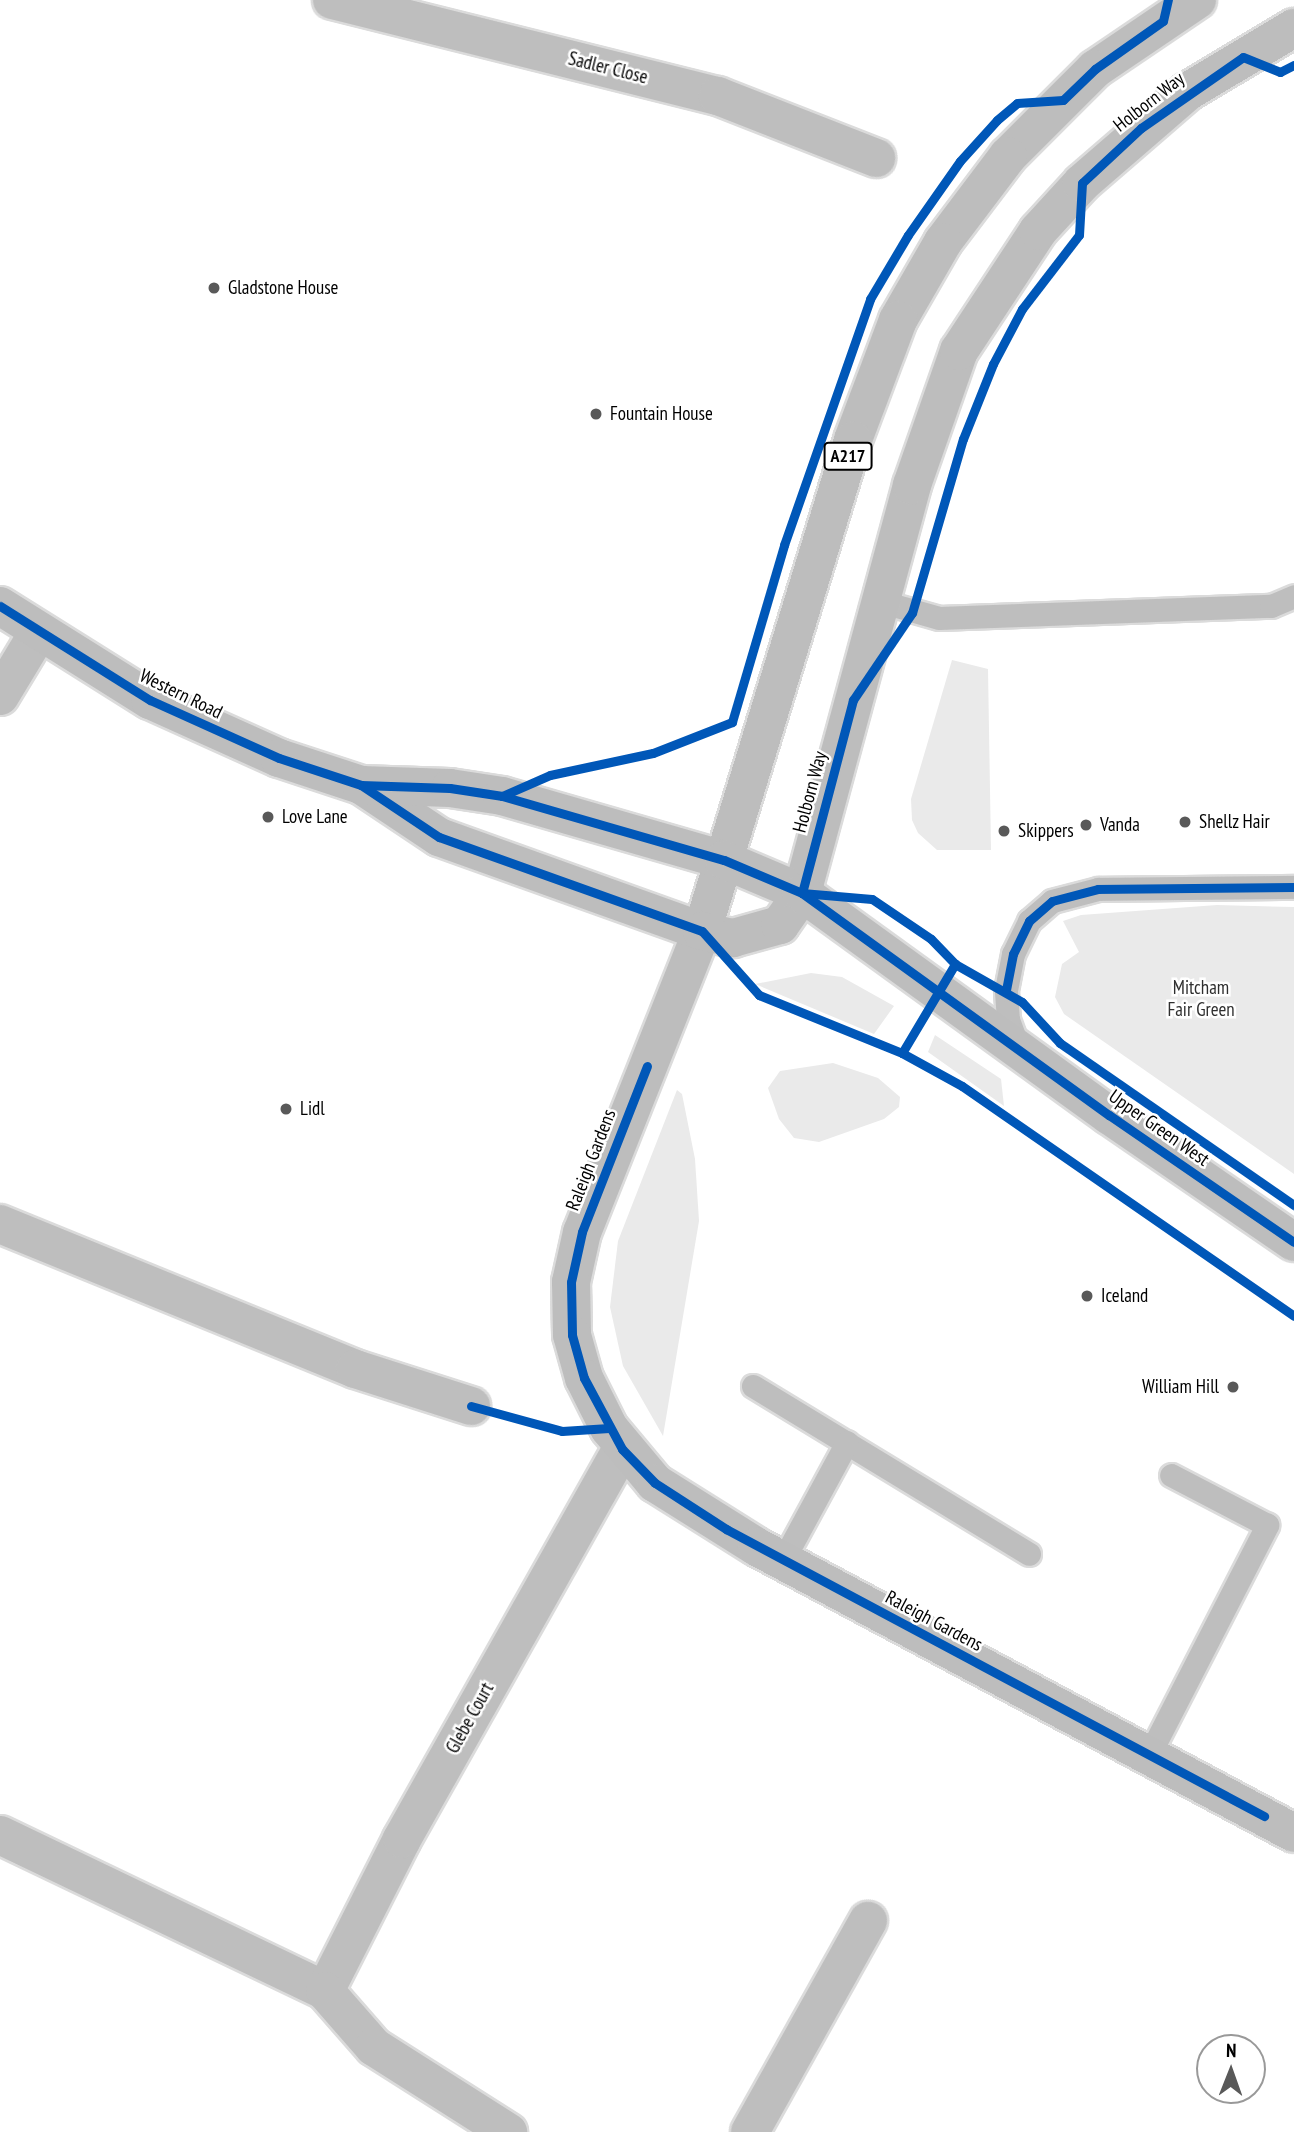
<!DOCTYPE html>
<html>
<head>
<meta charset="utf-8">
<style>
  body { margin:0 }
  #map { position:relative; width:1294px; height:2132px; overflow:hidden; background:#fff; font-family:"PT Sans Narrow",sans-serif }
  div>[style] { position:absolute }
  .green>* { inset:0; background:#eaeaea }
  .roads { filter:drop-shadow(2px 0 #dbdbdb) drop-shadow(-2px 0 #dbdbdb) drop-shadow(0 2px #dbdbdb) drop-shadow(0 -2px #dbdbdb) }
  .lane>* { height:23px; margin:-11.5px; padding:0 11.5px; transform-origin:11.5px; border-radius:11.5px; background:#bebebe }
  .street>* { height:38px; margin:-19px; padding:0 19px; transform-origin:19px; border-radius:19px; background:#bebebe }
  .primary>* { height:38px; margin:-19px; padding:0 19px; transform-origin:19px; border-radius:19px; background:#bdbdbd }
  .cycleway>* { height:9px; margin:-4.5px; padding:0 4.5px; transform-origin:4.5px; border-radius:4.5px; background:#0057b8 }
  .dots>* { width:19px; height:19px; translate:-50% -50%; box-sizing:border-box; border:4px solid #fff; border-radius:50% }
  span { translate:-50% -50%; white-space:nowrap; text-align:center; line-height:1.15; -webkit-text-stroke:5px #fff; paint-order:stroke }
  .shield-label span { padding:2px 5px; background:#fff; border:2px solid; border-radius:5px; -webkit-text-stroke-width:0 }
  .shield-label { font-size:18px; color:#000; font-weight:700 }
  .street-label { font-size:19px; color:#000 }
  .poi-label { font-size:19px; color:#000 }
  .left { translate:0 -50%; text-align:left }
  .right { translate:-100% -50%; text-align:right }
  .park-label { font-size:19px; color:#2f2f2f }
  .north { position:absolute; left:1196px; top:2034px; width:70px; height:70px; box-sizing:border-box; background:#fff; border:2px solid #999; border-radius:50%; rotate:1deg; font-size:19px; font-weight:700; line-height:28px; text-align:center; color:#000 }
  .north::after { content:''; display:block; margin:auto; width:24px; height:32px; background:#595959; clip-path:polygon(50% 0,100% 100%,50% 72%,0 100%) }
</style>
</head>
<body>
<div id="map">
  <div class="green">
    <i style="clip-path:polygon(952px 660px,988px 669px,991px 850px,937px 850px,918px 833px,912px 820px,911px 799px)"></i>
    <i style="clip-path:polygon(1217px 905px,1294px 907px,1294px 1174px,1064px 1014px,1055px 997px,1062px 964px,1079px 952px,1063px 921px,1081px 915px)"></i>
    <i style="clip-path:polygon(811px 973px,842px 977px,894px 1006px,874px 1034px,755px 984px)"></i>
    <i style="clip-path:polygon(935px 1035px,1001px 1079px,1004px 1106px,928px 1052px)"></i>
    <i style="clip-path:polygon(833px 1063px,878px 1078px,900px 1097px,899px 1107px,884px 1119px,819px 1142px,794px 1138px,779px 1119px,768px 1088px,780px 1071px)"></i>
    <i style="clip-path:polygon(677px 1090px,682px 1094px,695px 1159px,699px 1221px,663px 1436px,623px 1366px,610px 1307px,618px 1241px)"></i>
  </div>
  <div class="roads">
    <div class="lane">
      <i style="left:879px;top:601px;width:62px;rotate:15.8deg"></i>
      <i style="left:939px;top:618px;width:332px;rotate:-2.1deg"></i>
      <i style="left:1271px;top:606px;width:25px;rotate:-23deg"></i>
      <i style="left:1018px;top:1047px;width:29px;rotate:-110deg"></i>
      <i style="left:1008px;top:1020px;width:30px;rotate:-94deg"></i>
      <i style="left:1006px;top:990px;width:37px;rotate:-79deg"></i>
      <i style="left:1013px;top:954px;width:37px;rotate:-64deg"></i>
      <i style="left:1029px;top:921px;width:30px;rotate:-41deg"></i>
      <i style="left:1052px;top:901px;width:48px;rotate:-14.6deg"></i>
      <i style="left:1098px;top:889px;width:196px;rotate:-0.6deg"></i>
      <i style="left:753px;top:1386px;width:323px;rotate:31.3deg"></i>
      <i style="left:783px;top:1560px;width:134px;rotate:-61.5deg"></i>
      <i style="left:1149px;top:1755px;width:259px;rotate:-62.8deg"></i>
      <i style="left:1267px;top:1525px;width:108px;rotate:-152.5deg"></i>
    </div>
    <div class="street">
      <i style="left:332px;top:0;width:398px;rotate:14deg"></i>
      <i style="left:718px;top:96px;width:170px;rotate:21.4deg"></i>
      <i style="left:0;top:696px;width:74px;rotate:-58.9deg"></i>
      <i style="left:0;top:1224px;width:383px;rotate:22.2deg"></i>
      <i style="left:355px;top:1369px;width:122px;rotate:17.7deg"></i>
      <i style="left:0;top:1835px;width:361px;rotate:25.6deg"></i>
      <i style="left:325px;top:1991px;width:170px;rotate:-63.1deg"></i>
      <i style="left:402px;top:1839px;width:448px;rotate:-60.6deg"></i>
      <i style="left:325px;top:1991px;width:74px;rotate:48.8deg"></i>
      <i style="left:374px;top:2047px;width:159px;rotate:32.4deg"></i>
      <i style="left:750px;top:2132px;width:242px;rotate:-60.8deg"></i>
    </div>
    <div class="primary">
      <i style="left:1197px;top:0;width:123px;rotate:145.9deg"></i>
      <i style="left:1095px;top:69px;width:123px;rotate:135deg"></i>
      <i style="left:1008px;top:156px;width:108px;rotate:127.1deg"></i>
      <i style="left:943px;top:242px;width:90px;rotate:120deg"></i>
      <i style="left:898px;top:320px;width:128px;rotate:110.6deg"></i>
      <i style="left:853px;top:440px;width:514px;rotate:107.09deg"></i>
      <i style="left:702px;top:931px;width:324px;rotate:111.7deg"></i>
      <i style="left:582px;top:1232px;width:51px;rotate:102.4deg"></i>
      <i style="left:571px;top:1282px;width:53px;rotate:88.9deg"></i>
      <i style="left:572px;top:1335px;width:45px;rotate:74.4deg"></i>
      <i style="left:584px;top:1378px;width:56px;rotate:63.4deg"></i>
      <i style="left:609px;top:1428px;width:72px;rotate:50.1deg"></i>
      <i style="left:655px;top:1483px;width:120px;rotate:32.1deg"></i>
      <i style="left:757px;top:1547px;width:608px;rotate:28.04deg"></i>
      <i style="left:0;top:606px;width:177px;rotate:32.1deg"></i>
      <i style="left:150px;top:700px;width:141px;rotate:24.2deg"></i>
      <i style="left:279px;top:758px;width:86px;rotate:18.2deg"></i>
      <i style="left:361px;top:785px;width:94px;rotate:33.7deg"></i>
      <i style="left:439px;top:837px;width:279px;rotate:19.7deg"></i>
      <i style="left:702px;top:931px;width:32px;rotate:13deg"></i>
      <i style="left:733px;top:938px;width:49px;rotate:-15.5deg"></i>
      <i style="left:780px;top:925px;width:39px;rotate:-55deg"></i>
      <i style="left:802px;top:893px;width:423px;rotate:-74.9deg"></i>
      <i style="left:912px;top:485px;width:142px;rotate:-70.7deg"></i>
      <i style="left:959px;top:351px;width:144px;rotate:-56.6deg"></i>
      <i style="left:1038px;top:231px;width:65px;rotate:-47.5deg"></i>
      <i style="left:1082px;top:183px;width:139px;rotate:-40.9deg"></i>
      <i style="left:1187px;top:92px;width:125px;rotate:-30.9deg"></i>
      <i style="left:361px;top:785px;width:89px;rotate:1.9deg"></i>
      <i style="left:450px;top:788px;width:53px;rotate:8.7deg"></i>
      <i style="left:502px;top:796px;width:231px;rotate:16.1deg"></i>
      <i style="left:724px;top:860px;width:85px;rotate:22.9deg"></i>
      <i style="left:802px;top:893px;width:379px;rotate:35.9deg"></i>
      <i style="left:1109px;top:1115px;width:224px;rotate:34.5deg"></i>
    </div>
  </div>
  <div class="cycleway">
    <i style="left:0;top:606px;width:177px;rotate:32.1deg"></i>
    <i style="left:150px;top:700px;width:141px;rotate:24.2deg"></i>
    <i style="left:279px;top:758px;width:86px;rotate:18.2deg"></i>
    <i style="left:361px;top:785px;width:94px;rotate:33.7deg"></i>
    <i style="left:439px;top:837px;width:279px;rotate:19.7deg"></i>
    <i style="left:702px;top:931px;width:86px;rotate:48.3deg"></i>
    <i style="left:759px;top:995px;width:154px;rotate:22.1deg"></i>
    <i style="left:902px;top:1053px;width:68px;rotate:28.8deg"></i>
    <i style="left:962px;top:1086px;width:404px;rotate:34.7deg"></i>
    <i style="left:361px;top:785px;width:89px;rotate:1.9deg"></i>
    <i style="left:450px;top:788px;width:53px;rotate:8.7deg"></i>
    <i style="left:502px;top:796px;width:231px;rotate:16.1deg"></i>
    <i style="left:724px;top:860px;width:85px;rotate:22.9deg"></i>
    <i style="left:802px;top:893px;width:70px;rotate:4.9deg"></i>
    <i style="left:872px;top:899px;width:71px;rotate:34.1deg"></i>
    <i style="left:931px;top:939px;width:35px;rotate:46deg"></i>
    <i style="left:955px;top:964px;width:77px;rotate:29.6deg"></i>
    <i style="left:1022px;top:1002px;width:56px;rotate:47.2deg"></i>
    <i style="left:1060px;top:1043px;width:285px;rotate:34.7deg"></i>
    <i style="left:502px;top:796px;width:52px;rotate:-23.6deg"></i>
    <i style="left:550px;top:775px;width:105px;rotate:-12.1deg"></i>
    <i style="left:653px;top:753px;width:85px;rotate:-21.4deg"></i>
    <i style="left:732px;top:722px;width:184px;rotate:-73.6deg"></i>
    <i style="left:784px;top:545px;width:261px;rotate:-70.7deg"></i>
    <i style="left:870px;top:299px;width:74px;rotate:-59.3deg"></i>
    <i style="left:908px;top:235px;width:90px;rotate:-54.9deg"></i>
    <i style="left:960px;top:161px;width:55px;rotate:-47.9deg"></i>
    <i style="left:997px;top:120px;width:26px;rotate:-40deg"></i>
    <i style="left:1017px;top:103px;width:46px;rotate:-3.7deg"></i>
    <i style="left:1063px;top:100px;width:45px;rotate:-44.1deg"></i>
    <i style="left:1095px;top:69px;width:83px;rotate:-35.2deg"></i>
    <i style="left:1163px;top:21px;width:22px;rotate:-77deg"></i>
    <i style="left:802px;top:893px;width:200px;rotate:-75.2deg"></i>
    <i style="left:853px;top:700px;width:105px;rotate:-55.9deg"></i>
    <i style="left:912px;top:613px;width:181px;rotate:-73.7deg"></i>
    <i style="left:963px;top:439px;width:81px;rotate:-68.2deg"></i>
    <i style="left:993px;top:364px;width:62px;rotate:-62.2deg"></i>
    <i style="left:1022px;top:309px;width:93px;rotate:-52.4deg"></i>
    <i style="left:1079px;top:235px;width:52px;rotate:-86.7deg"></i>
    <i style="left:1082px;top:183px;width:81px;rotate:-43deg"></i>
    <i style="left:1141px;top:128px;width:124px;rotate:-34.8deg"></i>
    <i style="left:1243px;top:57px;width:40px;rotate:22deg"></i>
    <i style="left:1280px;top:72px;width:16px;rotate:-27deg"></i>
    <i style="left:802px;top:893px;width:379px;rotate:35.9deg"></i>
    <i style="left:1109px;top:1115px;width:224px;rotate:34.5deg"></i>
    <i style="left:1006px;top:990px;width:37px;rotate:-79deg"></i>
    <i style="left:1013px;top:954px;width:37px;rotate:-64deg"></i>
    <i style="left:1029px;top:921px;width:30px;rotate:-41deg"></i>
    <i style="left:1052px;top:901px;width:48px;rotate:-14.6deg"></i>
    <i style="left:1098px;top:889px;width:196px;rotate:-0.6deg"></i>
    <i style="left:902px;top:1053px;width:104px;rotate:-59.2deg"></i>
    <i style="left:647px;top:1066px;width:178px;rotate:111.4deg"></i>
    <i style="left:582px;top:1232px;width:51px;rotate:102.4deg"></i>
    <i style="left:571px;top:1282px;width:53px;rotate:88.9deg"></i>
    <i style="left:572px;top:1335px;width:45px;rotate:74.4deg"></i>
    <i style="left:584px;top:1378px;width:81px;rotate:61.8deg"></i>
    <i style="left:622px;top:1449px;width:47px;rotate:45.9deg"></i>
    <i style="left:655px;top:1483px;width:85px;rotate:32.9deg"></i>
    <i style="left:726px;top:1529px;width:610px;rotate:28.08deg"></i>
    <i style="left:471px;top:1406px;width:94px;rotate:15.4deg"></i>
    <i style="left:562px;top:1431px;width:47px;rotate:-3.7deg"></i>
  </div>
  <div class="dots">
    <i style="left:214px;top:288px;background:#595959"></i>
    <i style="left:596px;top:414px;background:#595959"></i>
    <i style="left:268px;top:817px;background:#595959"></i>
    <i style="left:1185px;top:822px;background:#595959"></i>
    <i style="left:1086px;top:825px;background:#595959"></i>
    <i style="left:1004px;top:831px;background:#595959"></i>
    <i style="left:286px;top:1109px;background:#595959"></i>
    <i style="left:1087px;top:1296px;background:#595959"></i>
    <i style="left:1233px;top:1387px;background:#595959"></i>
  </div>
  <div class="shield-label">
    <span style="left:848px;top:456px">A217</span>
  </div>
  <div class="street-label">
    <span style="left:608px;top:68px;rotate:14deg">Sadler Close</span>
    <span style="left:1149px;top:102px;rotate:-38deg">Holborn Way</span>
    <span style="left:181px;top:694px;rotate:26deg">Western Road</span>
    <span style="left:810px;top:792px;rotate:-75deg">Holborn Way</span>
    <span style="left:1159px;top:1128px;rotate:35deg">Upper Green West</span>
    <span style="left:591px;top:1160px;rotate:-69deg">Raleigh Gardens</span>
    <span style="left:934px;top:1621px;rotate:28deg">Raleigh Gardens</span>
    <span style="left:470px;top:1718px;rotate:-61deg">Glebe Court</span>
  </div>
  <div class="poi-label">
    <span class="left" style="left:228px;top:288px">Gladstone House</span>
    <span class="left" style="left:610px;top:414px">Fountain House</span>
    <span class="left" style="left:282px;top:817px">Love Lane</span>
    <span class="left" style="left:1199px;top:822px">Shellz Hair</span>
    <span class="left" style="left:1100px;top:825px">Vanda</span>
    <span class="left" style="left:1018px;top:831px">Skippers</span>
    <span class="left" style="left:300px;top:1109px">Lidl</span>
    <span class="left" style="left:1101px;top:1296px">Iceland</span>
    <span class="right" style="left:1219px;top:1387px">William Hill</span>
  </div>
  <div class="park-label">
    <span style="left:1201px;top:999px">Mitcham<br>Fair Green</span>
  </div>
  <div class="north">N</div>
</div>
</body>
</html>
